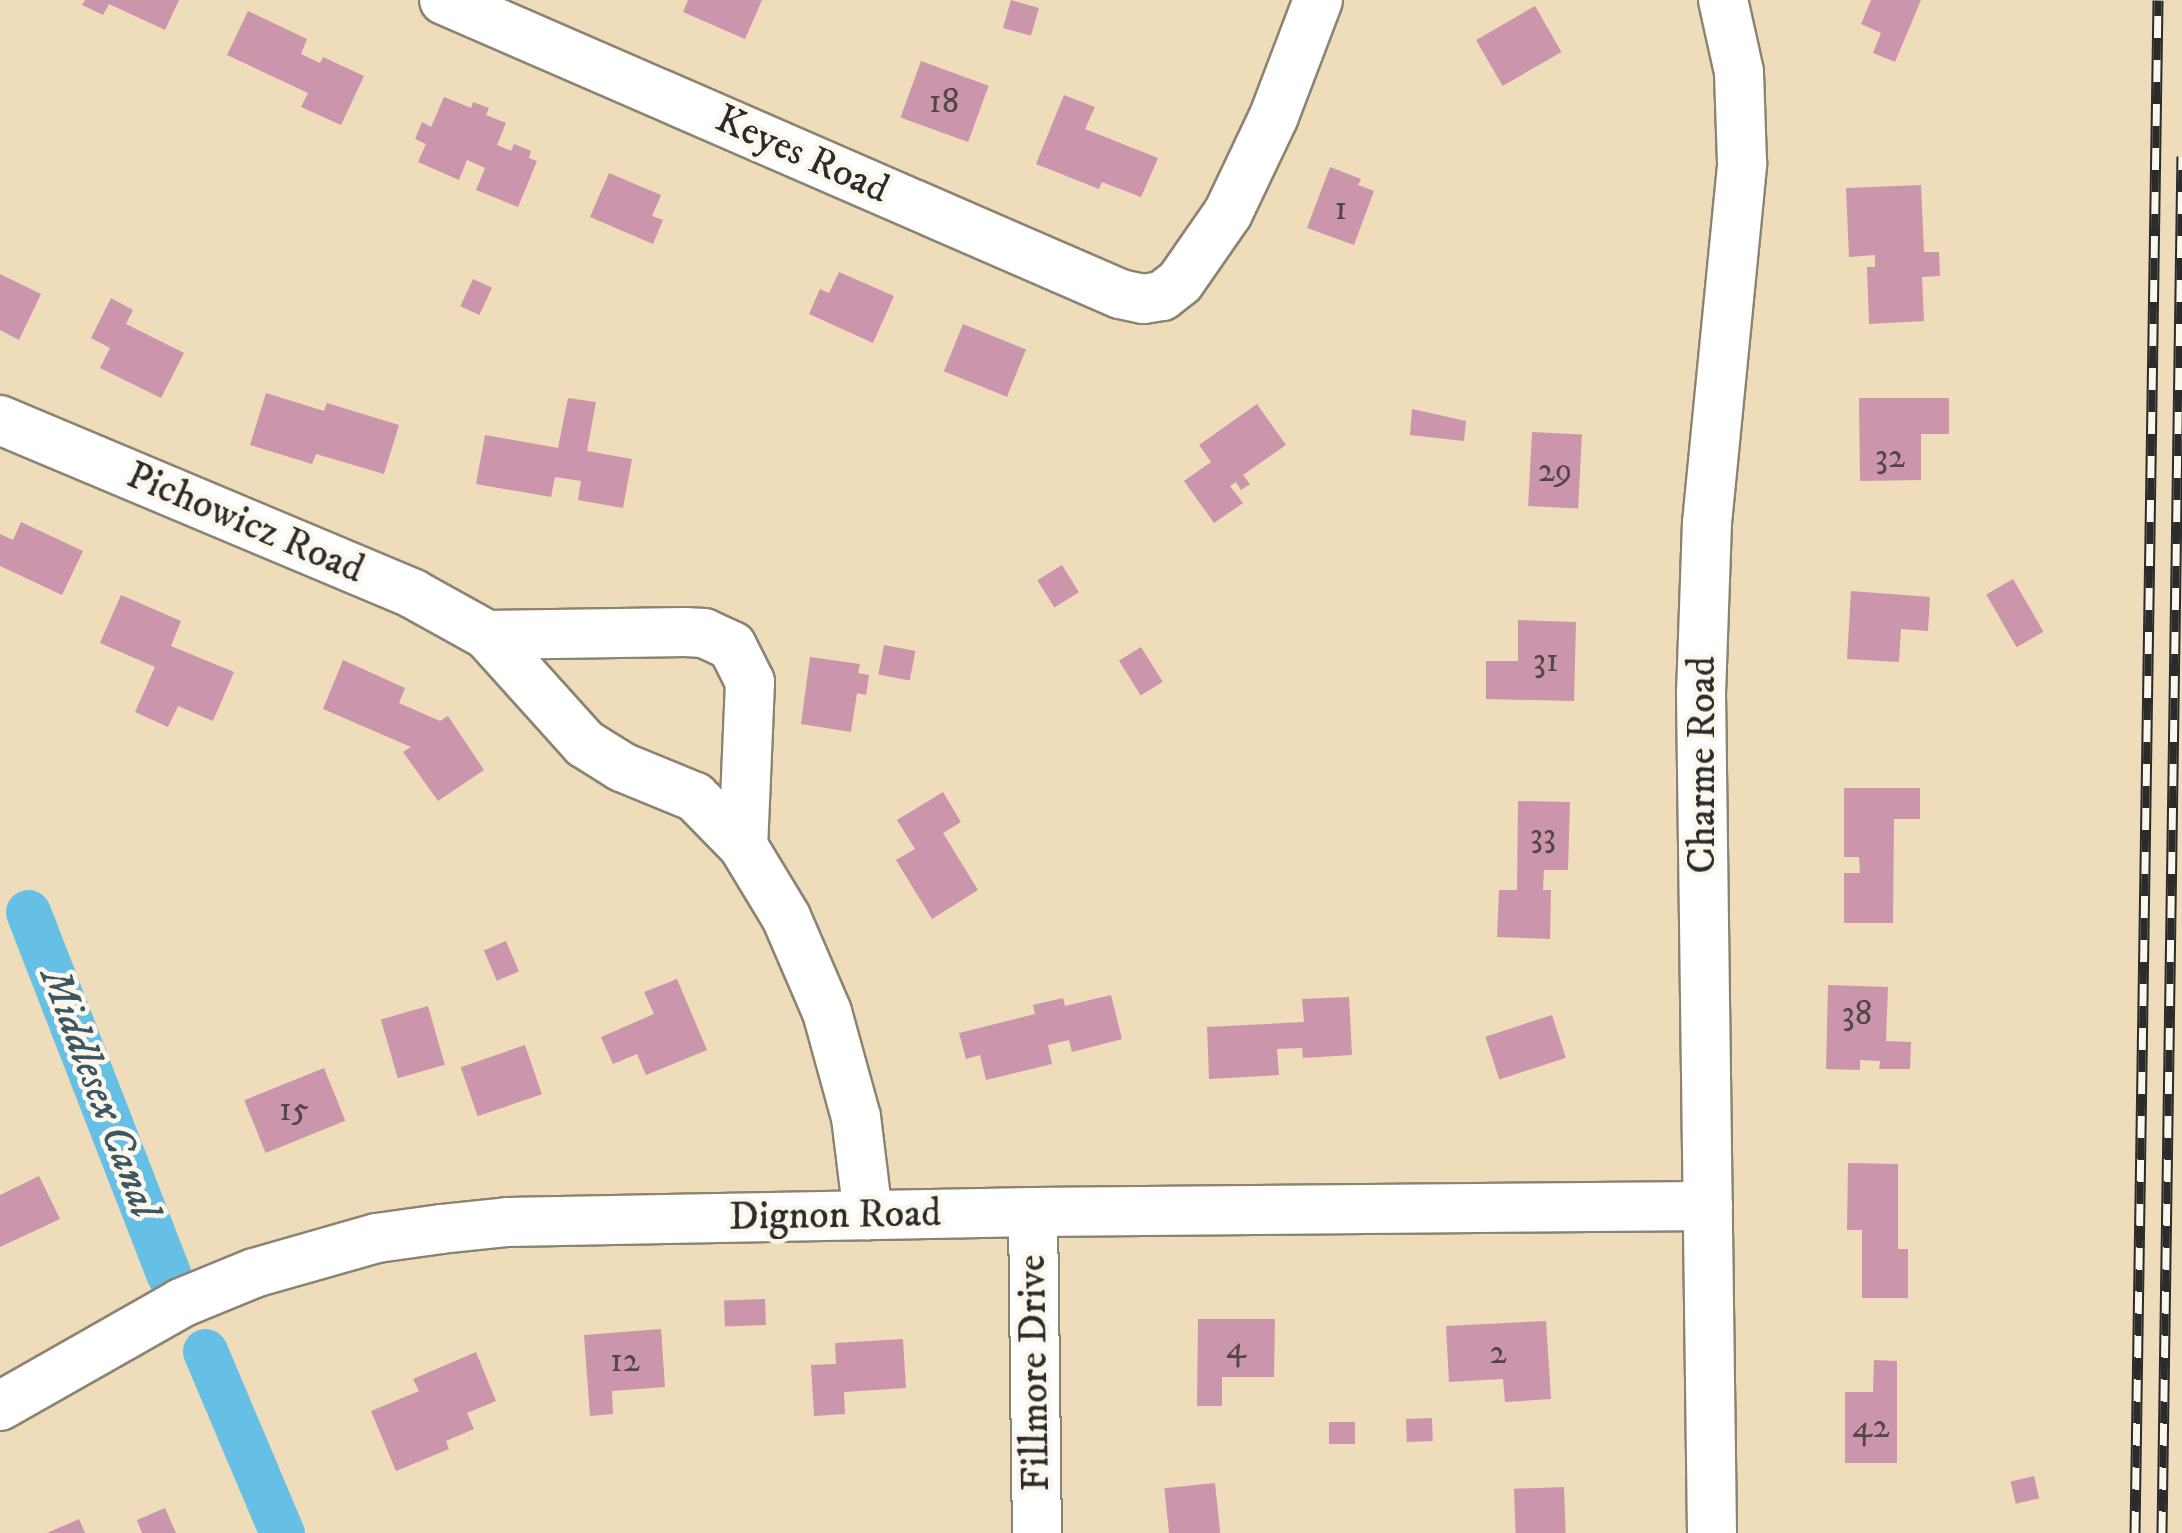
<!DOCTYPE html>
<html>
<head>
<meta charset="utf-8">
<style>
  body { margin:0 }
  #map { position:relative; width:2182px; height:1533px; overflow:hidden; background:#eedcba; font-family:"IM FELL DW Pica",serif }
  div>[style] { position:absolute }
  .canal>* { height:45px; margin:-22.5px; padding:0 22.5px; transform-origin:22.5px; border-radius:22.5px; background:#66bfe4 }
  .building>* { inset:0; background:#cb96ac; transform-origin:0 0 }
  .roads { filter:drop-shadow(2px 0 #8c8472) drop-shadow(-2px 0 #8c8472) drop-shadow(0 2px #8c8472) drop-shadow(0 -2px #8c8472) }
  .minor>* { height:48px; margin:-24px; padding:0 24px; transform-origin:24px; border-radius:24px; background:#fff }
  .rail>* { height:11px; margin-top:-5.5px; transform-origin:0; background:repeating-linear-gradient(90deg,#fbf7ec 0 22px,#2b2b2b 0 44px); box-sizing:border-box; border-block:2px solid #2b2b2b }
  span { translate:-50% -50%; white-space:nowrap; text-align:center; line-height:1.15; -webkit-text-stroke:9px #fbf7ec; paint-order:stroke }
  .number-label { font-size:35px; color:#53464b }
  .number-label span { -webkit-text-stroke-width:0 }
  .street-label { font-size:40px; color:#2b2b2b }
  .water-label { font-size:42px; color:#3d5762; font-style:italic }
</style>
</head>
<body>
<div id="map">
  <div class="canal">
    <i style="left:28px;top:912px;width:389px;rotate:68.8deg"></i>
    <i style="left:205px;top:1351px;width:198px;rotate:67.1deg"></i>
  </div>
  <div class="building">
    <i style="clip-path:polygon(85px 0,179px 0,165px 30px,109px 4px,103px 15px,82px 5px)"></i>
    <i style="clip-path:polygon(688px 0,762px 0,745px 39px,683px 12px)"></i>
    <i style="left:1011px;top:0;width:29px;height:29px;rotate:16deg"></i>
    <i style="clip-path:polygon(1871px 0,1921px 0,1895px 62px,1873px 53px,1881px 33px,1861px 24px)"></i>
    <i style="left:1535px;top:6px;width:53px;height:68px;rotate:60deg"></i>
    <i style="clip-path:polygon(248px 11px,307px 39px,301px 54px,320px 63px,323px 57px,364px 76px,341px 125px,301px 107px,308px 93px,227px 55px)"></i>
    <i style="left:921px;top:61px;width:72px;height:60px;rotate:20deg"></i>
    <i style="clip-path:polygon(1064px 95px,1095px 107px,1085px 129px,1158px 158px,1141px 197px,1102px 182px,1099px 189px,1036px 164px)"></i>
    <i style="clip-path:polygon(444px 97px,471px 108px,473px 102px,489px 108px,486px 115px,506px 123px,497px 145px,511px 151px,514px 144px,531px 151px,529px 158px,537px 161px,518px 207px,476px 190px,485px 168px,467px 160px,459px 180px,418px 162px,426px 144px,415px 139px,422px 122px,431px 127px)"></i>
    <i style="clip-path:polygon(1330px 167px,1361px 179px,1358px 185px,1374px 191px,1354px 245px,1307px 228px)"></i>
    <i style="clip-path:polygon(609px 173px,661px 195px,652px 216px,663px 220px,653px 244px,590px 217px)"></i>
    <i style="clip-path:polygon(1921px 185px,1924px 252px,1939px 252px,1940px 276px,1922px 277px,1924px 321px,1869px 324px,1867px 267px,1875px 267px,1875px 255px,1849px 257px,1846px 188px)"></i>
    <i style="clip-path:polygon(839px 272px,894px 296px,873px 343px,809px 314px,820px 289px,829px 293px)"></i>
    <i style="clip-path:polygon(0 274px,41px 294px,19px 340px,0 330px)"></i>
    <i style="left:473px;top:279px;width:21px;height:30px;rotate:25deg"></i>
    <i style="clip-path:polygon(111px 298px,133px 310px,126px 324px,184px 353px,161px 398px,100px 368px,110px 348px,91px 338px)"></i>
    <i style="left:963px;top:324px;width:68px;height:51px;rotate:22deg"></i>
    <i style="clip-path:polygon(266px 393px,324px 411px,327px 403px,399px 425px,384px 474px,316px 454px,312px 464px,250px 445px)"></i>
    <i style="clip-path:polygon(568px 398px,596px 402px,587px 451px,632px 459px,623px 508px,578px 500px,581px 481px,555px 477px,551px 497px,476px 484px,485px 435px,558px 448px)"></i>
    <i style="clip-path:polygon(1859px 398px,1949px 398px,1949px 434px,1921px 434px,1921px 480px,1860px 481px)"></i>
    <i style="clip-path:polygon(1257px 404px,1286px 445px,1243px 475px,1250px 484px,1241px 490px,1236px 482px,1230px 486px,1243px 503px,1214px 523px,1184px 481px,1211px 462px,1199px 445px)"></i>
    <i style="clip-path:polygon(1412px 409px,1466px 421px,1464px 441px,1410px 435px)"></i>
    <i style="left:1532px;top:432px;width:50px;height:74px;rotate:3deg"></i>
    <i style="clip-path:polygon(21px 522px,83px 551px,62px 595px,0 566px,0 534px,13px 540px)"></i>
    <i style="left:1062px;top:565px;width:32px;height:29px;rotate:58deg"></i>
    <i style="left:2013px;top:579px;width:61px;height:31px;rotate:60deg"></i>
    <i style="clip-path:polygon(1851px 591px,1930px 597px,1928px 631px,1901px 629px,1899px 662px,1847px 659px)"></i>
    <i style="clip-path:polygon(121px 595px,181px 621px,171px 646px,234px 672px,213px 721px,178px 706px,168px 727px,135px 712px,155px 667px,100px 643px)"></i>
    <i style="clip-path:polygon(1518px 620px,1576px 622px,1574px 701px,1486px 699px,1486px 661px,1518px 661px)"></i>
    <i style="left:884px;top:645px;width:32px;height:30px;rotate:11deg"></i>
    <i style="left:1141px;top:647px;width:41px;height:26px;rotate:58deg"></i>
    <i style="clip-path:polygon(810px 657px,860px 664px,858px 673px,869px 675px,866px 695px,857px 693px,851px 732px,801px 724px)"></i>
    <i style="clip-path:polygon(343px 660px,405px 688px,399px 703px,440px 721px,448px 716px,484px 770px,438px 801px,403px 752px,411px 747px,323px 709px)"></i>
    <i style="clip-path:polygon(1844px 788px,1920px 788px,1920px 819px,1894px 819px,1893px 923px,1844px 923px,1844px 873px,1860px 873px,1859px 857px,1844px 857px)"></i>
    <i style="clip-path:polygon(943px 792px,961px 822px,943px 833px,978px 890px,932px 919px,896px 860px,915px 849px,897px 820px)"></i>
    <i style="clip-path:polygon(1518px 801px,1570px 802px,1568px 870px,1544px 870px,1543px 890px,1551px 890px,1550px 939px,1497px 937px,1499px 890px,1517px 890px)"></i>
    <i style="left:506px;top:941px;width:33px;height:24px;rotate:67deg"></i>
    <i style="clip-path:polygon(677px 979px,707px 1050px,646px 1075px,637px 1054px,613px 1064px,601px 1037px,654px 1014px,644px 992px)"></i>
    <i style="clip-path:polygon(1828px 985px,1888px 987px,1886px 1041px,1911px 1042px,1910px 1069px,1879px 1069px,1880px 1061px,1860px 1060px,1860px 1070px,1826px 1069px)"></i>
    <i style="clip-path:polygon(1111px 995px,1122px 1039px,1072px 1052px,1069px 1040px,1048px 1045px,1052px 1064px,986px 1080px,980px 1055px,966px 1059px,959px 1033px,1035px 1014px,1033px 1005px,1063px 998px,1065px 1006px)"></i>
    <i style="clip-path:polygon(1349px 997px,1352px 1055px,1303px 1058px,1302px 1048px,1277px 1049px,1279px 1075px,1209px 1079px,1207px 1027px,1304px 1022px,1302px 999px)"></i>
    <i style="left:428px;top:1006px;width:61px;height:49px;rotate:74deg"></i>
    <i style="left:1552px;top:1015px;width:45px;height:70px;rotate:72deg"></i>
    <i style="left:525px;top:1045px;width:52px;height:68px;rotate:71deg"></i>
    <i style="left:324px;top:1068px;width:57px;height:86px;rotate:68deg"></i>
    <i style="clip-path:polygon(1848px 1163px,1898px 1164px,1898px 1249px,1908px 1249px,1908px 1298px,1862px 1298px,1862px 1230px,1847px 1230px)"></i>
    <i style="clip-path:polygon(39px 1176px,60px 1219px,0 1247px,0 1195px)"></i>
    <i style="left:765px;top:1299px;width:26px;height:41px;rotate:88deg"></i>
    <i style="clip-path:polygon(1198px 1319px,1275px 1319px,1274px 1377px,1222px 1377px,1222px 1406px,1197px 1406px)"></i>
    <i style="clip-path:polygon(1546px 1321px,1551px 1399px,1505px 1402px,1503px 1379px,1449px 1382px,1446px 1326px)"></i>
    <i style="clip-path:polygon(661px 1329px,665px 1387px,612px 1391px,613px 1414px,590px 1416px,584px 1335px)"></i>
    <i style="clip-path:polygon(903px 1339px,906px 1388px,844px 1392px,845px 1414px,814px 1416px,811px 1365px,836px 1364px,835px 1343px)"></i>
    <i style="clip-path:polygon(476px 1352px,496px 1401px,467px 1413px,474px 1429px,446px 1441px,449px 1449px,396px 1471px,371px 1411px,419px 1391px,413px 1379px)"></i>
    <i style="clip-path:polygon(1874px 1360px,1897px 1361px,1897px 1463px,1845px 1463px,1845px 1392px,1873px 1392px)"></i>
    <i style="left:1432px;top:1418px;width:23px;height:26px;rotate:88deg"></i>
    <i style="left:1329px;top:1422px;width:26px;height:22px"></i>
    <i style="left:2034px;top:1476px;width:23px;height:24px;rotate:77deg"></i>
    <i style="left:1215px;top:1483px;width:50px;height:51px;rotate:84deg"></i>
    <i style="left:1564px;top:1487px;width:46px;height:50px;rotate:88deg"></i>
    <i style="clip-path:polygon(165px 1508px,176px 1533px,142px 1533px,137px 1520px)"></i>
    <i style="clip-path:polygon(79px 1519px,85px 1533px,47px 1533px)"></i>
  </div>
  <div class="roads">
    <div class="minor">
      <i style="left:444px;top:0;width:737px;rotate:23.5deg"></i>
      <i style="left:1120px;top:294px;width:24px;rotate:12deg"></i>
      <i style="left:1143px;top:299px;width:19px;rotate:-9deg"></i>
      <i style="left:1162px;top:296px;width:23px;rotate:-38deg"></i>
      <i style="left:1180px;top:282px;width:84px;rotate:-55.2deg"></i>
      <i style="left:1228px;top:213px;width:107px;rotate:-64.6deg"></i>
      <i style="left:1274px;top:116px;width:124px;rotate:-69.2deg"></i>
      <i style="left:0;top:420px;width:448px;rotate:22.8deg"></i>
      <i style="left:413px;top:594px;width:85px;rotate:29deg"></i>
      <i style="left:685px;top:632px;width:19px;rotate:3deg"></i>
      <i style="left:704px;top:633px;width:31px;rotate:25deg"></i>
      <i style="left:732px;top:646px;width:40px;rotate:63.4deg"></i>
      <i style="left:750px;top:682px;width:164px;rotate:92.4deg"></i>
      <i style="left:743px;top:846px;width:69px;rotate:-134.4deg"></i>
      <i style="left:695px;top:797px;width:79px;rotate:-157.7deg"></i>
      <i style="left:622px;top:767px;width:44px;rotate:-148.1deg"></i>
      <i style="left:585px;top:744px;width:147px;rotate:-132deg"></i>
      <i style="left:487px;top:635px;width:198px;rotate:-0.9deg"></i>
      <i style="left:743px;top:846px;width:83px;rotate:58.8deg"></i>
      <i style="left:786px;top:917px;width:103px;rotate:66.7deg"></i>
      <i style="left:827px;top:1012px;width:109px;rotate:74.6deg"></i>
      <i style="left:856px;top:1117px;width:99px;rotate:83deg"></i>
      <i style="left:1033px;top:1212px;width:321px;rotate:89.3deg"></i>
      <i style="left:0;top:1406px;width:208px;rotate:-29.6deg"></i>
      <i style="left:181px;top:1303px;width:79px;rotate:-22.3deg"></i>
      <i style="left:254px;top:1273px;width:128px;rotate:-15.9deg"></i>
      <i style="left:377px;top:1238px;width:65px;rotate:-8deg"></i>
      <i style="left:441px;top:1229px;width:67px;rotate:-6deg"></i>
      <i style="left:508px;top:1222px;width:525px;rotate:-1.09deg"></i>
      <i style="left:1033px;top:1212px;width:675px;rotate:-0.51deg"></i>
      <i style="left:1712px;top:1533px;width:839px;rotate:-90.75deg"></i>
      <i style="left:1701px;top:694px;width:171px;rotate:-88deg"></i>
      <i style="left:1707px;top:523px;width:362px;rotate:-84.4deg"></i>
      <i style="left:1742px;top:163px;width:91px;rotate:-91.9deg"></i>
      <i style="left:1739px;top:72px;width:74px;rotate:-102.5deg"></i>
    </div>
  </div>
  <div class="rail">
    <i style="left:2135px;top:1533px;width:1533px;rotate:-89.14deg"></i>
    <i style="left:2162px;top:1533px;width:1377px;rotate:-89.17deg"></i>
  </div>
  <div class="number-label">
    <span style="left:944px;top:102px">18</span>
    <span style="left:1341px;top:209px">1</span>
    <span style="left:1890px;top:457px">32</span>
    <span style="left:1555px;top:471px">29</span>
    <span style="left:1546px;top:661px">31</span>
    <span style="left:1543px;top:836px">33</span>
    <span style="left:1857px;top:1014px">38</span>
    <span style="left:294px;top:1110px">15</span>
    <span style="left:1236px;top:1348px">4</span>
    <span style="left:1498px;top:1353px">2</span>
    <span style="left:625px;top:1361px">12</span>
    <span style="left:1871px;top:1427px">42</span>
  </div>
  <div class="street-label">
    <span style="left:802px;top:155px;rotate:24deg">Keyes Road</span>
    <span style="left:245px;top:523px;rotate:23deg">Pichowicz Road</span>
    <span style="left:1703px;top:765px;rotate:-90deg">Charme Road</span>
    <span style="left:835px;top:1216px;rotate:-1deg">Dignon Road</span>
    <span style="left:1035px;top:1373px;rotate:-91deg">Fillmore Drive</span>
  </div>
  <div class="water-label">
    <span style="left:99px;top:1093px;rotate:69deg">Middlesex Canal</span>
  </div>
</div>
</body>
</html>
